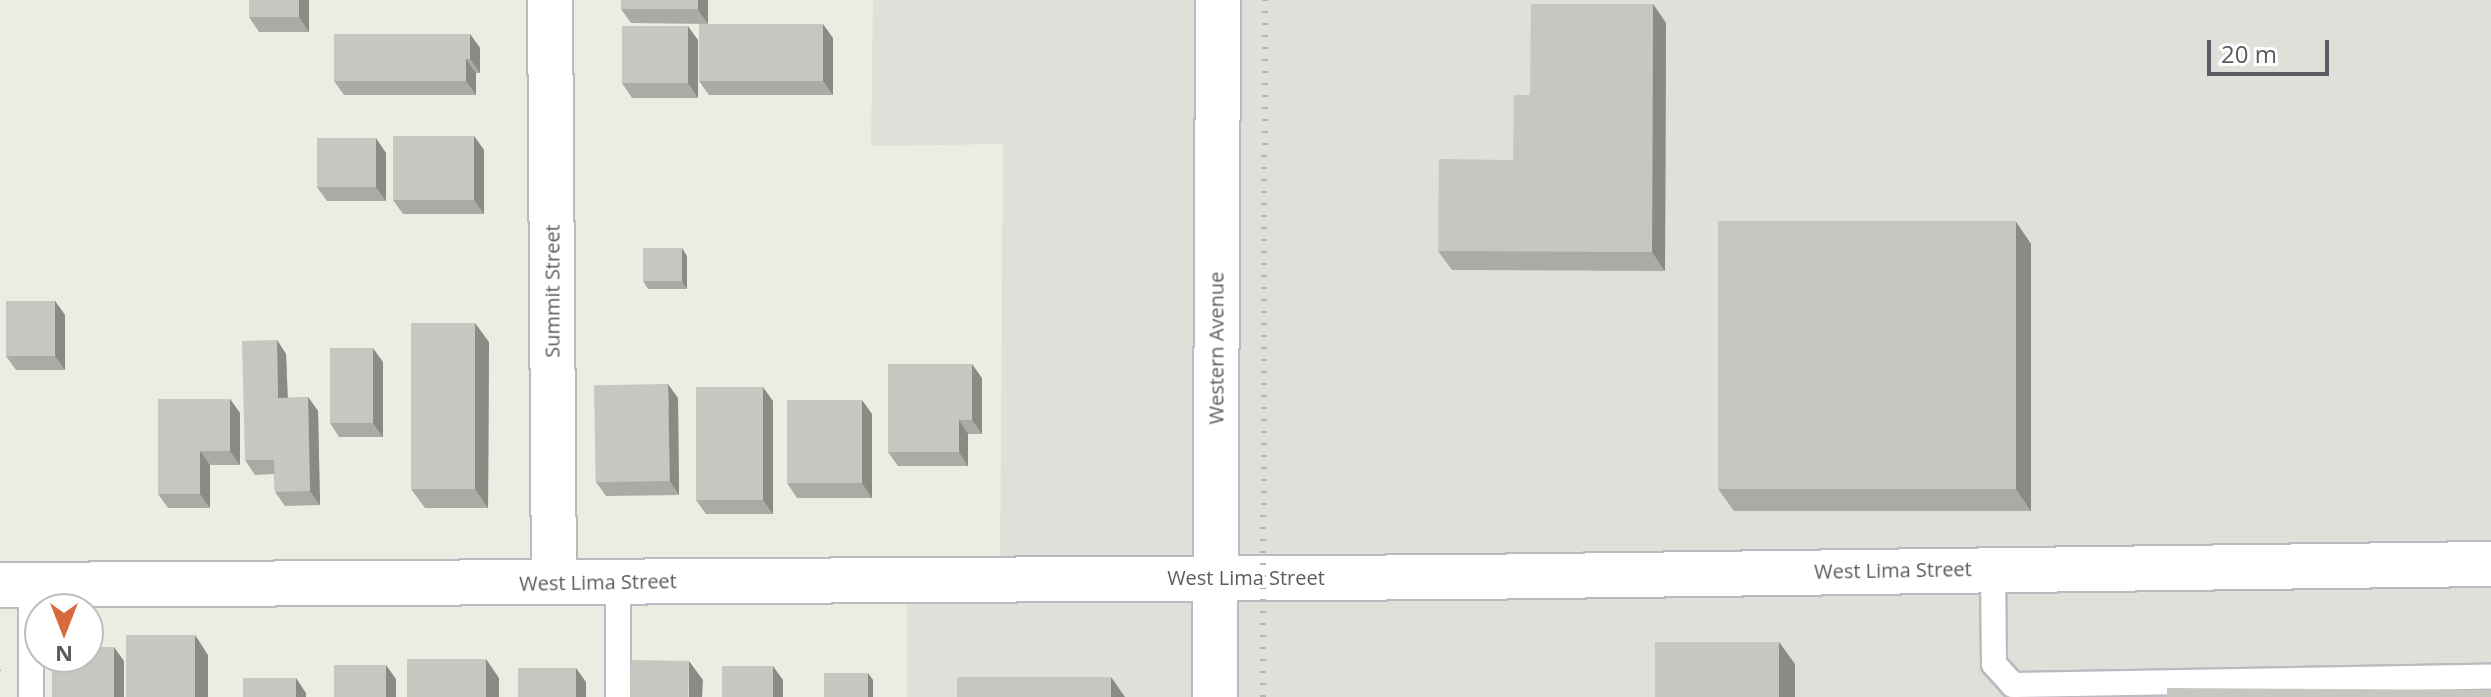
<!DOCTYPE html>
<html>
<head>
<meta charset="utf-8">
<style>
  body { margin:0 }
  #map { position:relative; width:2491px; height:697px; overflow:hidden; background:#ecece2; font-family:"Open Sans",sans-serif }
  div>[style] { position:absolute }
  .industrial>* { inset:0; background:#e0dfda }
  .roads { filter:drop-shadow(2px 0 #babac0) drop-shadow(-2px 0 #babac0) drop-shadow(0 2px #babac0) drop-shadow(0 -2px #babac0) }
  .service>* { height:24px; margin:-12px; padding:0 12px; transform-origin:12px; border-radius:12px; background:#fff }
  .minor>* { height:44px; margin:-22px; padding:0 22px; transform-origin:22px; border-radius:22px; background:#fff }
  .secondary>* { height:44px; margin:-22px; padding:0 22px; transform-origin:22px; border-radius:22px; background:#fff }
  .rail>* { height:6px; margin-top:-3px; transform-origin:0; background:repeating-linear-gradient(90deg,#b5b5b6 0 2px,transparent 0 12px) }
  .wall>* { inset:0; background:#abaaa5 }
  .shaded-wall>* { inset:0; background:#8b8b86; transform-origin:0 0 }
  .building>* { inset:0; background:#c7c6c0; transform-origin:0 0 }
  span { translate:-50% -50%; white-space:nowrap; text-align:center; line-height:1.15; -webkit-text-stroke:6px #fff; paint-order:stroke }
  .street-label { font-size:20px; color:#5b5c62 }
  .north { position:absolute; left:24px; top:593px; width:80px; height:80px; box-sizing:border-box; background:#fff; border:2px solid #bdbec0; border-radius:50%; rotate:180deg; font-size:22px; font-weight:700; line-height:32px; text-align:center; color:#5b5c62 }
  .north::after { content:''; display:block; margin:auto; width:28px; height:36px; background:#d8693c; clip-path:polygon(50% 0,100% 100%,50% 72%,0 100%) }
  .scale { position:absolute; left:2207px; top:40px; width:122px; height:36px; box-sizing:border-box; border:4px solid #5b5c62; border-top:0; padding-left:10px; font-size:24px; line-height:28px; white-space:nowrap; color:#5b5c62; -webkit-text-stroke:6px #fff; paint-order:stroke }
</style>
</head>
<body>
<div id="map">
  <div class="industrial">
    <i style="clip-path:polygon(873px 0,2491px 0,2491px 697px,907px 697px,907px 579px,1000px 578px,1003px 144px,871px 146px)"></i>
  </div>
  <div class="roads">
    <div class="service">
      <i style="left:1993px;top:569px;width:95px;rotate:89.4deg"></i>
      <i style="left:1994px;top:664px;width:28px;rotate:48deg"></i>
      <i style="left:2013px;top:685px;width:478px;rotate:-1deg"></i>
      <i style="left:31px;top:697px;width:112px;rotate:-90deg"></i>
      <i style="left:618px;top:697px;width:116px;rotate:-90deg"></i>
    </div>
    <div class="minor">
      <i style="left:550px;top:0;width:582px;rotate:89.61deg"></i>
      <i style="left:0;top:585px;width:1468px;rotate:-0.31deg"></i>
      <i style="left:1468px;top:577px;width:1023px;rotate:-0.73deg"></i>
    </div>
    <div class="secondary">
      <i style="left:1215px;top:697px;width:697px;rotate:-89.75deg"></i>
    </div>
  </div>
  <div class="rail">
    <i style="left:1263px;top:697px;width:697px;rotate:-89.84deg"></i>
  </div>
  <div class="wall">
    <i style="clip-path:polygon(309px 0,309px 32px,259px 32px,249px 17px)"></i>
    <i style="clip-path:polygon(621px 0,708px 0,708px 24px,631px 23px,621px 9px)"></i>
    <i style="clip-path:polygon(1653px 4px,1666px 23px,1665px 271px,1452px 270px,1438px 251px,1513px 160px,1530px 95px)"></i>
    <i style="clip-path:polygon(470px 34px,480px 48px,480px 73px,476px 73px,476px 95px,344px 95px,334px 81px)"></i>
    <i style="clip-path:polygon(833px 38px,833px 95px,709px 95px,699px 81px)"></i>
    <i style="clip-path:polygon(698px 40px,698px 98px,632px 98px,622px 83px)"></i>
    <i style="clip-path:polygon(474px 136px,484px 150px,484px 214px,403px 214px,393px 200px)"></i>
    <i style="clip-path:polygon(386px 153px,386px 201px,327px 201px,317px 187px)"></i>
    <i style="clip-path:polygon(2016px 222px,2031px 244px,2031px 511px,1734px 511px,1718px 489px)"></i>
    <i style="clip-path:polygon(687px 256px,687px 289px,648px 289px,643px 281px)"></i>
    <i style="clip-path:polygon(55px 301px,65px 315px,65px 370px,16px 370px,6px 356px)"></i>
    <i style="clip-path:polygon(277px 340px,286px 354px,288px 398px,308px 397px,318px 411px,320px 505px,285px 506px,275px 492px,274px 474px,255px 475px,245px 460px)"></i>
    <i style="clip-path:polygon(489px 342px,488px 508px,425px 508px,411px 489px)"></i>
    <i style="clip-path:polygon(383px 362px,383px 437px,339px 437px,330px 423px)"></i>
    <i style="clip-path:polygon(982px 378px,982px 434px,968px 434px,968px 466px,898px 466px,888px 452px)"></i>
    <i style="clip-path:polygon(678px 398px,679px 495px,606px 496px,596px 482px)"></i>
    <i style="clip-path:polygon(230px 399px,240px 413px,240px 465px,210px 465px,210px 508px,168px 508px,158px 494px)"></i>
    <i style="clip-path:polygon(773px 401px,773px 514px,706px 514px,696px 500px)"></i>
    <i style="clip-path:polygon(872px 414px,872px 498px,797px 498px,787px 483px)"></i>
  </div>
  <div class="shaded-wall">
    <i style="clip-path:polygon(299px 0,309px 0,309px 32px,299px 17px)"></i>
    <i style="clip-path:polygon(698px 0,708px 0,708px 24px,698px 10px)"></i>
    <i style="clip-path:polygon(1653px 4px,1666px 23px,1665px 271px,1652px 252px)"></i>
    <i style="clip-path:polygon(823px 24px,833px 38px,833px 95px,823px 81px)"></i>
    <i style="clip-path:polygon(688px 26px,698px 40px,698px 98px,688px 83px)"></i>
    <i style="clip-path:polygon(470px 34px,480px 48px,480px 73px,470px 59px)"></i>
    <i style="clip-path:polygon(466px 59px,476px 73px,476px 95px,466px 81px)"></i>
    <i style="clip-path:polygon(474px 136px,484px 150px,484px 214px,474px 200px)"></i>
    <i style="clip-path:polygon(376px 138px,386px 153px,386px 201px,376px 187px)"></i>
    <i style="clip-path:polygon(2016px 222px,2031px 244px,2031px 511px,2016px 489px)"></i>
    <i style="clip-path:polygon(682px 248px,687px 256px,687px 289px,682px 281px)"></i>
    <i style="clip-path:polygon(55px 301px,65px 315px,65px 370px,55px 356px)"></i>
    <i style="clip-path:polygon(475px 323px,489px 342px,488px 508px,475px 489px)"></i>
    <i style="clip-path:polygon(277px 340px,286px 354px,288px 412px,278px 398px)"></i>
    <i style="clip-path:polygon(373px 348px,383px 362px,383px 437px,373px 423px)"></i>
    <i style="clip-path:polygon(972px 364px,982px 378px,982px 434px,972px 420px)"></i>
    <i style="clip-path:polygon(668px 384px,678px 398px,679px 495px,670px 481px)"></i>
    <i style="clip-path:polygon(763px 387px,773px 401px,773px 514px,763px 500px)"></i>
    <i style="clip-path:polygon(308px 397px,318px 411px,320px 505px,310px 491px)"></i>
    <i style="clip-path:polygon(230px 399px,240px 413px,240px 465px,230px 451px)"></i>
    <i style="clip-path:polygon(862px 400px,872px 414px,872px 498px,862px 483px)"></i>
    <i style="clip-path:polygon(959px 420px,968px 434px,968px 466px,959px 452px)"></i>
    <i style="clip-path:polygon(200px 451px,210px 465px,210px 508px,200px 494px)"></i>
    <i style="clip-path:polygon(195px 635px,208px 655px,208px 697px,195px 697px)"></i>
    <i style="clip-path:polygon(1779px 642px,1795px 664px,1795px 697px,1779px 697px)"></i>
    <i style="clip-path:polygon(114px 647px,124px 661px,124px 697px,114px 697px)"></i>
    <i style="clip-path:polygon(486px 659px,499px 678px,499px 697px,486px 697px)"></i>
    <i style="clip-path:polygon(689px 661px,703px 680px,702px 697px,689px 697px)"></i>
    <i style="clip-path:polygon(386px 665px,396px 679px,396px 697px,386px 697px)"></i>
    <i style="clip-path:polygon(773px 666px,783px 680px,783px 697px,773px 697px)"></i>
    <i style="clip-path:polygon(576px 668px,586px 682px,586px 697px,576px 697px)"></i>
    <i style="left:0;top:669px;width:2px;height:28px;rotate:63deg"></i>
    <i style="clip-path:polygon(868px 673px,873px 680px,873px 697px,868px 697px)"></i>
    <i style="clip-path:polygon(1111px 677px,1125px 697px,1111px 697px)"></i>
    <i style="clip-path:polygon(296px 678px,306px 693px,306px 697px,296px 697px)"></i>
  </div>
  <div class="building">
    <i style="left:249px;top:0;width:50px;height:17px"></i>
    <i style="left:621px;top:0;width:77px;height:9px"></i>
    <i style="clip-path:polygon(1531px 4px,1653px 4px,1652px 252px,1438px 251px,1439px 159px,1513px 160px,1514px 95px,1530px 95px)"></i>
    <i style="left:699px;top:24px;width:124px;height:57px"></i>
    <i style="left:622px;top:26px;width:66px;height:57px"></i>
    <i style="clip-path:polygon(334px 34px,470px 34px,470px 59px,466px 59px,466px 81px,334px 81px)"></i>
    <i style="left:393px;top:136px;width:81px;height:64px"></i>
    <i style="left:317px;top:138px;width:59px;height:49px"></i>
    <i style="left:1718px;top:221px;width:298px;height:268px"></i>
    <i style="left:643px;top:248px;width:39px;height:33px"></i>
    <i style="left:6px;top:301px;width:49px;height:55px"></i>
    <i style="left:411px;top:323px;width:64px;height:166px"></i>
    <i style="clip-path:polygon(277px 340px,278px 398px,308px 397px,310px 491px,275px 492px,274px 460px,245px 460px,242px 341px)"></i>
    <i style="left:330px;top:348px;width:43px;height:75px"></i>
    <i style="clip-path:polygon(888px 364px,972px 364px,972px 420px,959px 420px,959px 452px,888px 452px)"></i>
    <i style="left:668px;top:384px;width:97px;height:74px;rotate:89deg"></i>
    <i style="left:696px;top:387px;width:67px;height:113px"></i>
    <i style="clip-path:polygon(158px 399px,230px 399px,230px 451px,200px 451px,200px 494px,158px 494px)"></i>
    <i style="left:787px;top:400px;width:75px;height:83px"></i>
    <i style="left:126px;top:635px;width:69px;height:62px"></i>
    <i style="left:1655px;top:642px;width:124px;height:55px"></i>
    <i style="clip-path:polygon(88px 647px,114px 647px,114px 697px,52px 697px,52px 657px,88px 657px)"></i>
    <i style="left:407px;top:659px;width:79px;height:38px"></i>
    <i style="left:631px;top:660px;width:58px;height:37px;rotate:1deg"></i>
    <i style="left:334px;top:665px;width:52px;height:32px"></i>
    <i style="left:722px;top:666px;width:51px;height:31px"></i>
    <i style="left:518px;top:668px;width:58px;height:29px"></i>
    <i style="left:824px;top:673px;width:44px;height:24px"></i>
    <i style="left:957px;top:677px;width:154px;height:20px"></i>
    <i style="left:243px;top:678px;width:53px;height:19px"></i>
    <i style="clip-path:polygon(2167px 688px,2491px 690px,2491px 697px,2167px 697px)"></i>
  </div>
  <div class="street-label">
    <span style="left:552px;top:291px;rotate:-90deg">Summit Street</span>
    <span style="left:1216px;top:348px;rotate:-90deg">Western Avenue</span>
    <span style="left:1893px;top:570px;rotate:-1deg">West Lima Street</span>
    <span style="left:1246px;top:577px">West Lima Street</span>
    <span style="left:598px;top:582px;rotate:-1deg">West Lima Street</span>
  </div>
  <div class="north">N</div>
  <div class="scale">20 m</div>
</div>
</body>
</html>
